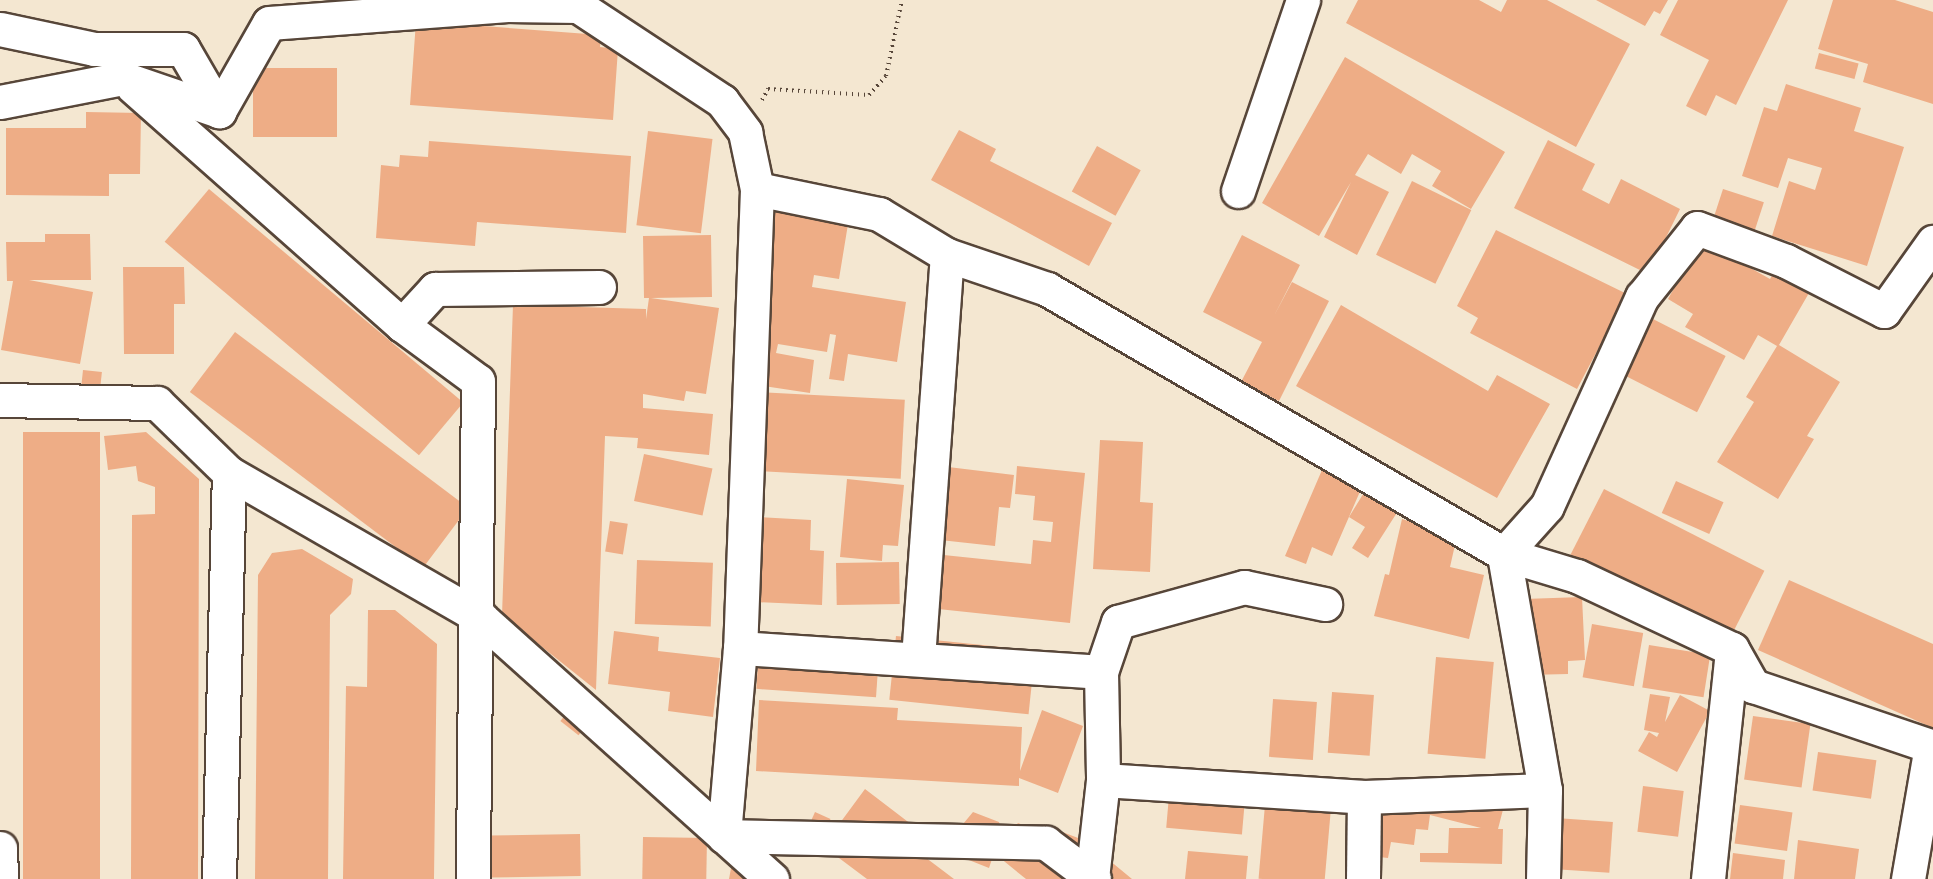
<!DOCTYPE html>
<html>
<head>
<meta charset="utf-8">
<style>
  body { margin:0 }
  #map { position:relative; width:1933px; height:879px; overflow:hidden; background:#f4e7d1; font-family:"IM FELL Double Pica",serif }
  div>[style] { position:absolute }
  .building>* { inset:0; background:#eead86; transform-origin:0 0 }
  .path>* { height:4px; margin-top:-2px; transform-origin:0; background:repeating-linear-gradient(90deg,#574639 0 1.5px,transparent 0 6px) }
  .roads { filter:drop-shadow(2px 0 #574639) drop-shadow(-2px 0 #574639) drop-shadow(0 2px #574639) drop-shadow(0 -2px #574639) }
  .minor>* { height:33px; margin:-16.5px; padding:0 16.5px; transform-origin:16.5px; border-radius:16.5px; background:#fff }
  span { translate:-50% -50%; white-space:nowrap; text-align:center; line-height:1.15; -webkit-text-stroke:4.5px #f7f3e8; paint-order:stroke }
</style>
</head>
<body>
<div id="map">
  <div class="building">
    <i style="clip-path:polygon(1358px 0,1479px 0,1501px 12px,1507px 0,1547px 0,1630px 44px,1576px 147px,1346px 23px)"></i>
    <i style="clip-path:polygon(1596px 0,1668px 0,1660px 14px,1654px 11px,1645px 26px)"></i>
    <i style="clip-path:polygon(1678px 0,1788px 0,1736px 105px,1716px 95px,1706px 116px,1686px 106px,1709px 60px,1660px 35px)"></i>
    <i style="clip-path:polygon(1833px 0,1895px 0,1933px 12px,1933px 104px,1863px 82px,1868px 64px,1818px 49px)"></i>
    <i style="clip-path:polygon(416px 21px,601px 35px,600px 47px,618px 49px,613px 120px,410px 105px)"></i>
    <i style="left:1819px;top:53px;width:41px;height:16px;rotate:15deg"></i>
    <i style="clip-path:polygon(1345px 57px,1505px 152px,1471px 209px,1432px 186px,1441px 171px,1412px 154px,1401px 174px,1368px 154px,1355px 175px,1389px 192px,1357px 255px,1324px 237px,1351px 182px,1319px 236px,1262px 203px)"></i>
    <i style="left:253px;top:68px;width:84px;height:69px"></i>
    <i style="clip-path:polygon(1786px 84px,1861px 108px,1854px 131px,1904px 147px,1867px 266px,1772px 236px,1789px 181px,1815px 190px,1822px 168px,1788px 158px,1778px 188px,1742px 176px,1764px 107px,1777px 111px)"></i>
    <i style="clip-path:polygon(86px 112px,141px 113px,140px 174px,109px 174px,109px 196px,6px 195px,6px 128px,86px 128px)"></i>
    <i style="clip-path:polygon(959px 130px,996px 149px,990px 161px,1112px 223px,1089px 266px,931px 180px)"></i>
    <i style="left:648px;top:131px;width:65px;height:95px;rotate:7deg"></i>
    <i style="clip-path:polygon(1548px 140px,1595px 164px,1582px 190px,1609px 204px,1621px 179px,1680px 209px,1648px 274px,1514px 208px)"></i>
    <i style="clip-path:polygon(429px 141px,631px 156px,626px 233px,477px 222px,475px 246px,376px 238px,381px 165px,399px 167px,400px 155px,428px 157px)"></i>
    <i style="left:1097px;top:146px;width:50px;height:52px;rotate:29deg"></i>
    <i style="left:1412px;top:181px;width:66px;height:82px;rotate:26deg"></i>
    <i style="left:209px;top:189px;width:332px;height:69px;rotate:40deg"></i>
    <i style="left:1723px;top:189px;width:43px;height:40px;rotate:18deg"></i>
    <i style="clip-path:polygon(772px 206px,849px 218px,839px 279px,814px 275px,812px 287px,906px 302px,897px 362px,848px 354px,844px 381px,829px 379px,836px 335px,830px 334px,827px 352px,778px 344px,776px 353px,814px 360px,810px 393px,744px 383px)"></i>
    <i style="clip-path:polygon(1496px 230px,1627px 294px,1577px 389px,1470px 333px,1478px 318px,1457px 306px)"></i>
    <i style="clip-path:polygon(45px 234px,90px 234px,91px 280px,29px 280px,93px 292px,80px 364px,1px 350px,13px 281px,7px 281px,6px 242px,45px 242px)"></i>
    <i style="clip-path:polygon(711px 235px,712px 297px,651px 298px,719px 308px,706px 394px,686px 391px,684px 401px,643px 394px,643px 408px,713px 414px,709px 455px,637px 448px,638px 438px,605px 436px,596px 690px,502px 615px,513px 305px,646px 309px,646px 319px,649px 298px,644px 298px,643px 236px)"></i>
    <i style="clip-path:polygon(1242px 235px,1300px 265px,1274px 316px,1292px 282px,1329px 301px,1279px 401px,1241px 382px,1262px 342px,1203px 312px)"></i>
    <i style="clip-path:polygon(1701px 240px,1770px 279px,1777px 267px,1813px 286px,1779px 345px,1840px 382px,1807px 436px,1814px 439px,1778px 499px,1717px 462px,1754px 402px,1746px 397px,1777px 346px,1758px 335px,1744px 360px,1685px 327px,1693px 314px,1668px 299px)"></i>
    <i style="clip-path:polygon(123px 267px,184px 267px,185px 304px,174px 304px,174px 354px,124px 354px)"></i>
    <i style="clip-path:polygon(1341px 305px,1488px 391px,1497px 375px,1550px 404px,1497px 498px,1296px 386px)"></i>
    <i style="left:1649px;top:317px;width:86px;height:63px;rotate:27deg"></i>
    <i style="left:235px;top:332px;width:292px;height:75px;rotate:37deg"></i>
    <i style="left:83px;top:370px;width:19px;height:27px;rotate:6deg"></i>
    <i style="left:757px;top:392px;width:148px;height:79px;rotate:3deg"></i>
    <i style="left:23px;top:432px;width:77px;height:447px"></i>
    <i style="clip-path:polygon(146px 432px,199px 479px,198px 879px,131px 879px,132px 515px,155px 514px,155px 487px,138px 481px,136px 466px,108px 470px,104px 436px)"></i>
    <i style="clip-path:polygon(1100px 440px,1143px 442px,1140px 502px,1153px 503px,1150px 572px,1093px 569px)"></i>
    <i style="left:644px;top:454px;width:70px;height:48px;rotate:12deg"></i>
    <i style="clip-path:polygon(1325px 463px,1365px 480px,1332px 556px,1312px 547px,1306px 564px,1285px 556px)"></i>
    <i style="clip-path:polygon(940px 466px,1014px 475px,1010px 508px,999px 507px,995px 546px,931px 539px)"></i>
    <i style="clip-path:polygon(1017px 466px,1085px 473px,1070px 623px,929px 608px,934px 554px,1031px 564px,1033px 540px,1051px 542px,1053px 522px,1033px 520px,1035px 496px,1015px 494px)"></i>
    <i style="clip-path:polygon(847px 479px,904px 485px,898px 546px,883px 545px,882px 561px,840px 557px)"></i>
    <i style="left:1676px;top:481px;width:52px;height:35px;rotate:24deg"></i>
    <i style="left:1604px;top:489px;width:180px;height:75px;rotate:27deg"></i>
    <i style="clip-path:polygon(1365px 491px,1398px 511px,1368px 558px,1352px 548px,1365px 527px,1349px 517px)"></i>
    <i style="clip-path:polygon(757px 517px,811px 520px,810px 550px,824px 551px,822px 605px,754px 602px)"></i>
    <i style="clip-path:polygon(1402px 519px,1457px 536px,1450px 567px,1484px 575px,1469px 639px,1374px 616px,1385px 574px,1389px 575px)"></i>
    <i style="left:610px;top:521px;width:18px;height:31px;rotate:9deg"></i>
    <i style="clip-path:polygon(302px 549px,353px 579px,351px 594px,330px 615px,328px 879px,255px 879px,258px 575px,272px 553px)"></i>
    <i style="left:637px;top:560px;width:76px;height:64px;rotate:2deg"></i>
    <i style="left:899px;top:562px;width:42px;height:63px;rotate:89deg"></i>
    <i style="clip-path:polygon(1789px 580px,1933px 644px,1933px 728px,1758px 650px)"></i>
    <i style="clip-path:polygon(1582px 597px,1585px 660px,1568px 661px,1568px 674px,1527px 675px,1524px 599px)"></i>
    <i style="clip-path:polygon(368px 610px,395px 610px,437px 644px,434px 879px,343px 879px,346px 686px,367px 687px)"></i>
    <i style="left:1592px;top:624px;width:52px;height:54px;rotate:10deg"></i>
    <i style="clip-path:polygon(614px 631px,659px 637px,658px 651px,720px 658px,713px 717px,668px 711px,670px 692px,608px 684px)"></i>
    <i style="left:760px;top:636px;width:120px;height:53px;rotate:4deg"></i>
    <i style="left:896px;top:636px;width:140px;height:64px;rotate:6deg"></i>
    <i style="left:1649px;top:645px;width:62px;height:43px;rotate:9deg"></i>
    <i style="left:1436px;top:657px;width:58px;height:97px;rotate:5deg"></i>
    <i style="left:1332px;top:692px;width:42px;height:61px;rotate:4deg"></i>
    <i style="clip-path:polygon(1650px 694px,1670px 697px,1665px 722px,1680px 695px,1710px 711px,1677px 772px,1638px 751px,1649px 732px,1657px 737px,1659px 733px,1644px 730px)"></i>
    <i style="left:1273px;top:699px;width:44px;height:58px;rotate:4deg"></i>
    <i style="clip-path:polygon(759px 700px,898px 708px,897px 720px,1022px 727px,1020px 771px,1042px 710px,1083px 726px,1058px 793px,1019px 778px,1019px 786px,756px 771px)"></i>
    <i style="left:569px;top:710px;width:23px;height:14px;rotate:38deg"></i>
    <i style="left:1753px;top:716px;width:58px;height:64px;rotate:8deg"></i>
    <i style="left:1818px;top:752px;width:59px;height:39px;rotate:8deg"></i>
    <i style="left:1171px;top:773px;width:76px;height:55px;rotate:5deg"></i>
    <i style="left:1267px;top:782px;width:66px;height:97px;rotate:5deg"></i>
    <i style="clip-path:polygon(1370px 782px,1506px 798px,1498px 829px,1503px 829px,1502px 864px,1420px 862px,1420px 853px,1448px 853px,1449px 828px,1481px 828px,1430px 815px,1428px 830px,1416px 829px,1414px 845px,1391px 842px,1388px 858px,1361px 855px)"></i>
    <i style="left:1643px;top:786px;width:41px;height:46px;rotate:7deg"></i>
    <i style="clip-path:polygon(865px 789px,920px 831px,909px 845px,954px 879px,867px 879px,823px 846px)"></i>
    <i style="left:1740px;top:805px;width:53px;height:39px;rotate:8deg"></i>
    <i style="left:815px;top:812px;width:17px;height:24px;rotate:24deg"></i>
    <i style="clip-path:polygon(973px 812px,999px 822px,1004px 839px,1018px 823px,1038px 831px,1044px 825px,1086px 841px,1132px 879px,1026px 879px,994px 853px,989px 868px,931px 845px,936px 831px,963px 824px)"></i>
    <i style="left:1556px;top:818px;width:57px;height:51px;rotate:4deg"></i>
    <i style="left:580px;top:834px;width:42px;height:91px;rotate:89deg"></i>
    <i style="left:643px;top:837px;width:64px;height:42px;rotate:1deg"></i>
    <i style="clip-path:polygon(1798px 840px,1859px 849px,1855px 879px,1794px 879px)"></i>
    <i style="clip-path:polygon(1188px 851px,1248px 856px,1246px 879px,1185px 879px)"></i>
    <i style="clip-path:polygon(1733px 853px,1785px 860px,1783px 879px,1730px 879px)"></i>
    <i style="clip-path:polygon(732px 863px,755px 879px,729px 879px)"></i>
  </div>
  <div class="path">
    <i style="left:762px;top:100px;width:13px;rotate:-61deg"></i>
    <i style="left:768px;top:89px;width:101px;rotate:3.4deg"></i>
    <i style="left:869px;top:95px;width:25px;rotate:-48deg"></i>
    <i style="left:886px;top:76px;width:78px;rotate:-78.1deg"></i>
  </div>
  <div class="roads">
    <div class="minor">
      <i style="left:0;top:29px;width:96px;rotate:12deg"></i>
      <i style="left:94px;top:49px;width:89px"></i>
      <i style="left:183px;top:49px;width:72px;rotate:59.9deg"></i>
      <i style="left:133px;top:87px;width:359px;rotate:41.5deg"></i>
      <i style="left:402px;top:325px;width:94px;rotate:36.4deg"></i>
      <i style="left:478px;top:381px;width:498px;rotate:90.6deg"></i>
      <i style="left:0;top:102px;width:125px;rotate:-11deg"></i>
      <i style="left:123px;top:78px;width:102px;rotate:19deg"></i>
      <i style="left:219px;top:111px;width:101px;rotate:-60.4deg"></i>
      <i style="left:269px;top:23px;width:239px;rotate:-4.3deg"></i>
      <i style="left:507px;top:5px;width:71px;rotate:0.8deg"></i>
      <i style="left:578px;top:6px;width:173px;rotate:33.4deg"></i>
      <i style="left:722px;top:101px;width:39px;rotate:53deg"></i>
      <i style="left:745px;top:132px;width:58px;rotate:78.1deg"></i>
      <i style="left:757px;top:189px;width:125px;rotate:11.6deg"></i>
      <i style="left:879px;top:214px;width:79px;rotate:31.1deg"></i>
      <i style="left:947px;top:255px;width:106px;rotate:18.8deg"></i>
      <i style="left:1047px;top:289px;width:528px;rotate:30.11deg"></i>
      <i style="left:1504px;top:554px;width:76px;rotate:16.8deg"></i>
      <i style="left:1577px;top:576px;width:171px;rotate:25.2deg"></i>
      <i style="left:1732px;top:649px;width:43px;rotate:60.4deg"></i>
      <i style="left:1753px;top:686px;width:190px;rotate:18.7deg"></i>
      <i style="left:757px;top:189px;width:459px;rotate:92.1deg"></i>
      <i style="left:740px;top:648px;width:189px;rotate:94.9deg"></i>
      <i style="left:724px;top:836px;width:322px;rotate:1.2deg"></i>
      <i style="left:1046px;top:843px;width:60px;rotate:36.9deg"></i>
      <i style="left:1238px;top:191px;width:202px;rotate:-71.2deg"></i>
      <i style="left:402px;top:325px;width:49px;rotate:-47.5deg"></i>
      <i style="left:435px;top:289px;width:164px;rotate:-0.7deg"></i>
      <i style="left:0;top:400px;width:157px;rotate:1.1deg"></i>
      <i style="left:157px;top:403px;width:100px;rotate:44.2deg"></i>
      <i style="left:229px;top:473px;width:291px;rotate:29.9deg"></i>
      <i style="left:481px;top:618px;width:391px;rotate:41.9deg"></i>
      <i style="left:740px;top:648px;width:362px;rotate:3.8deg"></i>
      <i style="left:1101px;top:672px;width:108px;rotate:88.9deg"></i>
      <i style="left:1103px;top:780px;width:99px;rotate:96.4deg"></i>
      <i style="left:918px;top:658px;width:404px;rotate:-85.9deg"></i>
      <i style="left:1101px;top:672px;width:53px;rotate:-71.2deg"></i>
      <i style="left:1118px;top:622px;width:131px;rotate:-15.5deg"></i>
      <i style="left:1244px;top:587px;width:83px;rotate:11.9deg"></i>
      <i style="left:1103px;top:780px;width:262px;rotate:3.7deg"></i>
      <i style="left:1364px;top:797px;width:181px;rotate:-2.2deg"></i>
      <i style="left:0;top:848px;width:31px;rotate:88deg"></i>
      <i style="left:219px;top:879px;width:406px;rotate:-88.6deg"></i>
      <i style="left:1363px;top:879px;width:82px;rotate:-89.3deg"></i>
      <i style="left:1543px;top:879px;width:89px;rotate:-88.7deg"></i>
      <i style="left:1545px;top:790px;width:240px;rotate:-99.9deg"></i>
      <i style="left:1504px;top:554px;width:64px;rotate:-48.1deg"></i>
      <i style="left:1547px;top:506px;width:230px;rotate:-65.6deg"></i>
      <i style="left:1642px;top:297px;width:88px;rotate:-51.4deg"></i>
      <i style="left:1697px;top:228px;width:95px;rotate:20.3deg"></i>
      <i style="left:1786px;top:261px;width:110px;rotate:27deg"></i>
      <i style="left:1884px;top:311px;width:85px;rotate:-54.6deg"></i>
      <i style="left:1708px;top:879px;width:231px;rotate:-84deg"></i>
      <i style="left:1908px;top:879px;width:135px;rotate:-80.2deg"></i>
    </div>
  </div>
</div>
</body>
</html>
